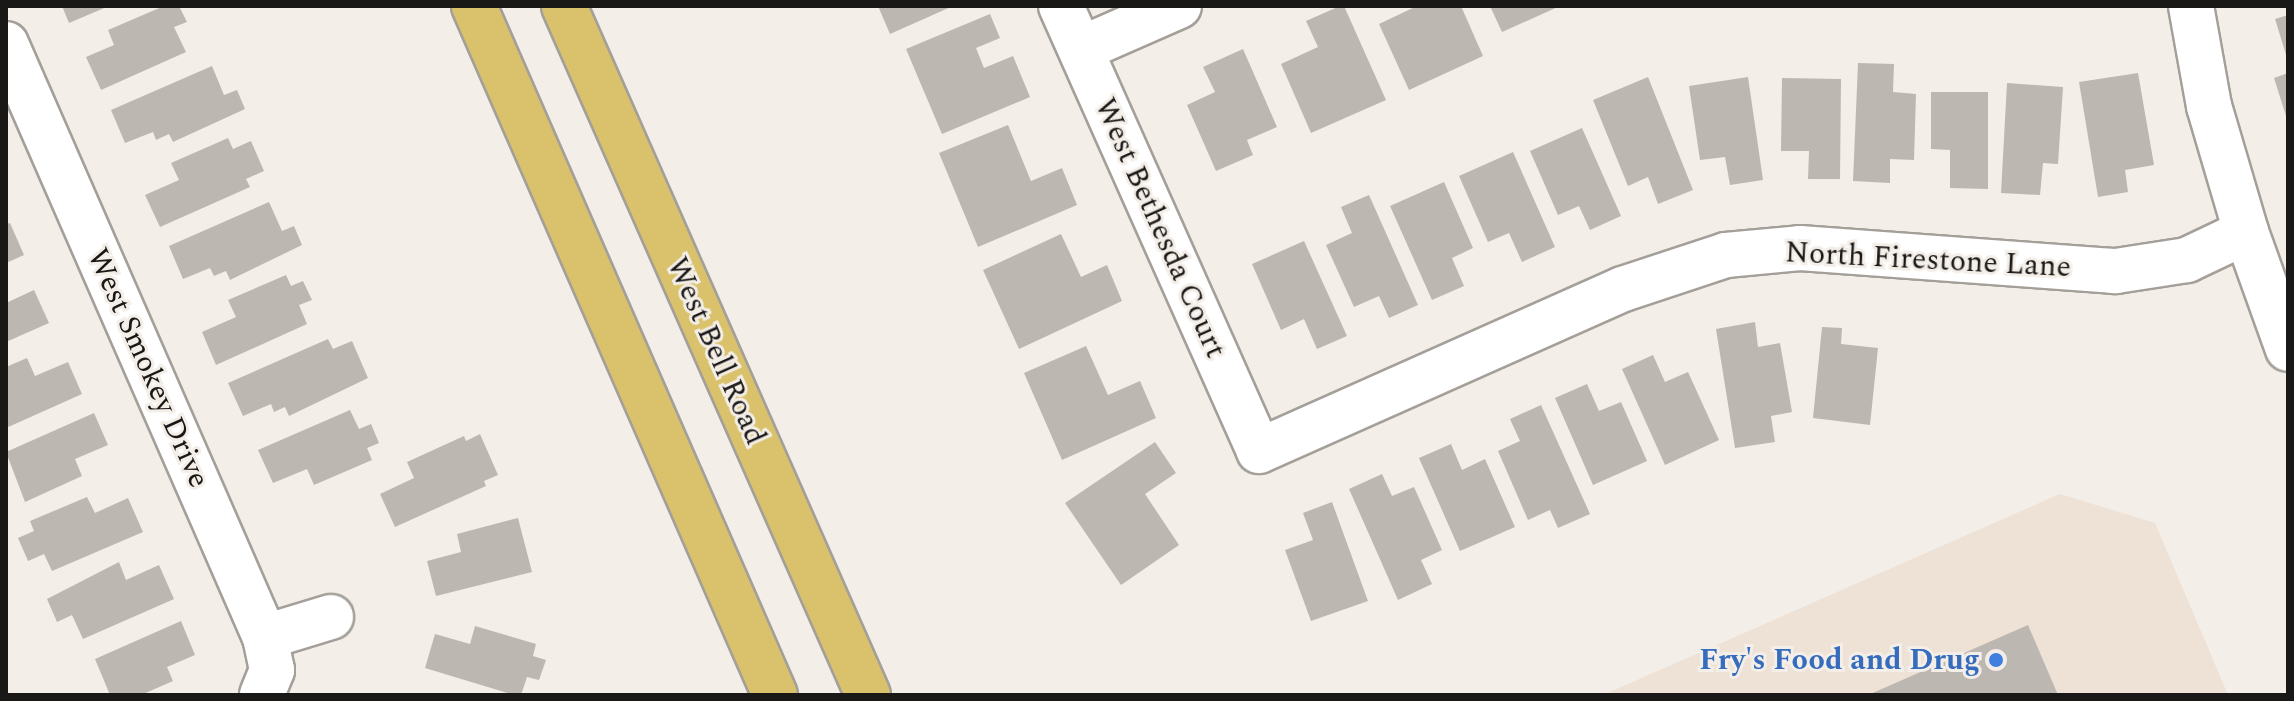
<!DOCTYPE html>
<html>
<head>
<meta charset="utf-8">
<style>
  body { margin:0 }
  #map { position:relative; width:2294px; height:701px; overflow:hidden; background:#f4eee8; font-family:Spectral,serif }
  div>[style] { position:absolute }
  .built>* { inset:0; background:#ede2d5 }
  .building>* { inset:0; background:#bcb7b1 }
  .roads { filter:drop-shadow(2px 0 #a49f99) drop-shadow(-2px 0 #a49f99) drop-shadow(0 2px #a49f99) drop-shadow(0 -2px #a49f99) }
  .minor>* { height:44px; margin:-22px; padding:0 22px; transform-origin:22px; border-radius:22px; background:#fff }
  .major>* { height:44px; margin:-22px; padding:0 22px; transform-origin:22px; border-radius:22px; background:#d9c26b }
  .dots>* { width:22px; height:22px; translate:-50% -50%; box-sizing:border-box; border:4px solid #f4eee8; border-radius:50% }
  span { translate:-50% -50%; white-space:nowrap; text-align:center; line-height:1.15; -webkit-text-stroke:6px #f4eee8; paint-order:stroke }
  .street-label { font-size:30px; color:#1a1816 }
  .shop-label { font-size:30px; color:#366cbe; font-weight:700 }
  .right { translate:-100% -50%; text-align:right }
  .frame { position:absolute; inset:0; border:8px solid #1a1816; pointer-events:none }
</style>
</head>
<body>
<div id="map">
  <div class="built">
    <i style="clip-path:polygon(2060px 494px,2155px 523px,2228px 695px,1603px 695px)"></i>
  </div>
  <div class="building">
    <i style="clip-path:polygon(62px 6px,109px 6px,69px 23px)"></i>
    <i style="clip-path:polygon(164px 6px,179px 6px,187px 22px,174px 27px,186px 52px,101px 90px,86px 57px,114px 45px,108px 30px)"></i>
    <i style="clip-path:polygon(878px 6px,953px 6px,890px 34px)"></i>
    <i style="clip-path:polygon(1340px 6px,1344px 6px,1386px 100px,1311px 133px,1281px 64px,1318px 47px,1306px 21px)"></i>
    <i style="clip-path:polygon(1417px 6px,1461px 6px,1483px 56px,1409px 90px,1379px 24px)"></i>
    <i style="clip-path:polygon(1490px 6px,1560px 6px,1502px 32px)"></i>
    <i style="clip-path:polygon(990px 14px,1000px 38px,976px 48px,984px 68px,1013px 56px,1030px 97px,942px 134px,906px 49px)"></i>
    <i style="clip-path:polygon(2288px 15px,2288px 58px,2287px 58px,2275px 19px)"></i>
    <i style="clip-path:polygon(1243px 49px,1277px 127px,1247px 140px,1253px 155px,1216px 171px,1187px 105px,1215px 92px,1203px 67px)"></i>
    <i style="clip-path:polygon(1858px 63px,1894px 64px,1893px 92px,1916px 94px,1914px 160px,1890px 159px,1890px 183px,1853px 181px)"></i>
    <i style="clip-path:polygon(212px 66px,224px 95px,237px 90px,245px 109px,173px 142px,169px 134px,156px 140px,153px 132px,125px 143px,111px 110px)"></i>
    <i style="clip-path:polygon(2138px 73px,2154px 165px,2125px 170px,2128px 192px,2098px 197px,2079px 82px)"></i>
    <i style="clip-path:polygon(2288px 73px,2288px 119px,2287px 119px,2274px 78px)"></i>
    <i style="clip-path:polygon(1648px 77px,1693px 190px,1658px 204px,1648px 177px,1628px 186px,1593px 100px)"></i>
    <i style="clip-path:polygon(1748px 77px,1763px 180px,1730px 185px,1725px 157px,1700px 160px,1689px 86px)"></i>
    <i style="clip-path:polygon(1782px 78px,1841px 79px,1840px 179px,1808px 179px,1809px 151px,1781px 151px)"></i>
    <i style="clip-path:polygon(2007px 83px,2063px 87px,2058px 164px,2043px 163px,2040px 195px,2001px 193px)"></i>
    <i style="clip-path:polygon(1931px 92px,1988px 92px,1988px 189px,1950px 188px,1950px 150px,1931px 149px)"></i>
    <i style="clip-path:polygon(1008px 125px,1031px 181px,1062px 168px,1077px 205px,978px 247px,939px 153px)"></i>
    <i style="clip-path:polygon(1582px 128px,1621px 216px,1590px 230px,1579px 206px,1558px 215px,1530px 151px)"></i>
    <i style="clip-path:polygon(228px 138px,233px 149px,251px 141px,264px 171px,246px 179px,250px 187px,160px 227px,145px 195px,179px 180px,171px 163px)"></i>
    <i style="clip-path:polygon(1513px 152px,1555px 247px,1522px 262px,1509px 233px,1488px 242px,1459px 176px)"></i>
    <i style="clip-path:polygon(1444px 182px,1473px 248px,1452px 258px,1464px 286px,1432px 300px,1390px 206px)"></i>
    <i style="clip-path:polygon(1369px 195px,1418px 305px,1389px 318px,1379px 296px,1354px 307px,1326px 245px,1352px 233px,1341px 207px)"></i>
    <i style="clip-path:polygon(269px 202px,282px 231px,294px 226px,302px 245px,230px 280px,226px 271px,214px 276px,210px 268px,183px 279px,169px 246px)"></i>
    <i style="clip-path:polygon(10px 223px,24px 255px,6px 263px,6px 224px)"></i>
    <i style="clip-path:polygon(1061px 234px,1081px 277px,1107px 265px,1122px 301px,1019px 349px,983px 270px)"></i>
    <i style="clip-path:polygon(1304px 241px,1347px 336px,1317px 349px,1304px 319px,1281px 330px,1252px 264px)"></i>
    <i style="clip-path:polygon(286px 275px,291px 286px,303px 281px,312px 300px,299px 305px,307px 324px,216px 365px,202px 332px,236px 317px,228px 300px)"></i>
    <i style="clip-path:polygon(34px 290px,49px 323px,6px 342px,6px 303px)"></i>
    <i style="clip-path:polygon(1755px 322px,1758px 347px,1780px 343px,1792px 412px,1771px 416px,1775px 442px,1735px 448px,1716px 329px)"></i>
    <i style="clip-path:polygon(1822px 327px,1842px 328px,1841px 344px,1878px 348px,1870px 425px,1813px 418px)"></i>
    <i style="clip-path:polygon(328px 339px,333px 349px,352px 341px,368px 378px,289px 416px,285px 407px,274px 412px,271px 404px,243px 416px,228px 383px)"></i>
    <i style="clip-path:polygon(1086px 346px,1108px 395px,1140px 381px,1156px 418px,1062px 460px,1024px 373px)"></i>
    <i style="clip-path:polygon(1653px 355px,1665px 382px,1688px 372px,1719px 440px,1665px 465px,1622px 369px)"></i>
    <i style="clip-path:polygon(27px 358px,35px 376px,68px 362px,82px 394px,6px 428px,6px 367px)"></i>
    <i style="clip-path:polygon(1587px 384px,1599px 411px,1621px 402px,1647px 461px,1593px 485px,1555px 398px)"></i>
    <i style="clip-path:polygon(1541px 405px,1590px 514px,1558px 528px,1550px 510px,1528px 520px,1498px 451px,1520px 441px,1510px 419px)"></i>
    <i style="clip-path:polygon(350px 410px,359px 429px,371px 424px,379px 443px,367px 448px,372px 460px,314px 485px,307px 469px,273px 483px,258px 450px)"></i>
    <i style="clip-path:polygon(94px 413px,108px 445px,75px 459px,82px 476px,25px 502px,6px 452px)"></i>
    <i style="clip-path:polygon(480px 434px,498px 475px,484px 481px,486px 486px,395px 527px,380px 494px,414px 478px,407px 462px,464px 436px,466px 441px)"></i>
    <i style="clip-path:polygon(1155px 442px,1176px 473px,1145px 494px,1179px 545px,1121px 585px,1065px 503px)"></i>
    <i style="clip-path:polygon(1451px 444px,1462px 470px,1485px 459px,1515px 527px,1460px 551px,1419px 458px)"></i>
    <i style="clip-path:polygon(1382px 474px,1392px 496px,1414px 487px,1442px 550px,1421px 560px,1432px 584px,1398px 600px,1349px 489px)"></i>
    <i style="clip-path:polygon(87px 497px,95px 513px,128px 498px,143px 532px,52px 571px,44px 554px,28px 561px,18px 538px,34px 531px,30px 521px)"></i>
    <i style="clip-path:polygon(1332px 502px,1368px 601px,1311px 621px,1285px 550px,1313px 540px,1303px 513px)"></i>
    <i style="clip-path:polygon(518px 518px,532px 572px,436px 596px,427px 561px,461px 552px,457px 534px)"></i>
    <i style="clip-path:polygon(119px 562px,126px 580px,159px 565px,174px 599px,83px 639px,72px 615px,57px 622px,47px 599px)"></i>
    <i style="clip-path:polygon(181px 621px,195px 655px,167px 667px,173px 681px,141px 695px,110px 695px,95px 659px)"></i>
    <i style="clip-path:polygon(2028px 625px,2058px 695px,1868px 695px)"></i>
    <i style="clip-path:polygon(475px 626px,536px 644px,533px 656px,546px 660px,539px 680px,527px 677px,521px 695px,514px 695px,425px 668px,435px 634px,470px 644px)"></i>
  </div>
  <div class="roads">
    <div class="minor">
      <i style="left:1061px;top:6px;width:487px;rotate:66deg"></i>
      <i style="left:1259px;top:451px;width:398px;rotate:-24deg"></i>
      <i style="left:1623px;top:289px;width:108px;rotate:-18.3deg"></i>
      <i style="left:1726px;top:255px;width:74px;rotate:-5.4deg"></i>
      <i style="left:1800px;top:248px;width:317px;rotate:4.2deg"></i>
      <i style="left:2116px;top:271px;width:72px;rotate:-8.8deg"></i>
      <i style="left:2187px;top:260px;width:65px;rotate:-25.4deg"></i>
      <i style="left:2191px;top:6px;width:102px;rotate:79.8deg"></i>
      <i style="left:2209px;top:106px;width:131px;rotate:73.6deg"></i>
      <i style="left:2246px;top:232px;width:124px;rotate:70.3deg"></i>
      <i style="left:6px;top:44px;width:647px;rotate:66.41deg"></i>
      <i style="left:265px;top:637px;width:34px;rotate:78deg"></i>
      <i style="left:272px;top:670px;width:27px;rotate:112deg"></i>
      <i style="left:1081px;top:49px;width:107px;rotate:-23.7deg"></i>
      <i style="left:265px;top:637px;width:69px;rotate:-16.9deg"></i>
    </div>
    <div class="major">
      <i style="left:474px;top:6px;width:752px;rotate:66.4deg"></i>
      <i style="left:564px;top:6px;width:753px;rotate:66.19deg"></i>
    </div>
  </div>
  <div class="dots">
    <i style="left:1996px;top:660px;background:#3f7fe0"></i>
  </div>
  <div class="street-label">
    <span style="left:1160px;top:228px;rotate:66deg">West Bethesda Court</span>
    <span style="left:1928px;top:260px;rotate:3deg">North Firestone Lane</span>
    <span style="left:716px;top:351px;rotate:66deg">West Bell Road</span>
    <span style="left:148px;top:368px;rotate:66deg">West Smokey Drive</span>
  </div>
  <div class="shop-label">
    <span class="right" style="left:1980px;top:660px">Fry's Food and Drug</span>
  </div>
  <div class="frame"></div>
</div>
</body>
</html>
